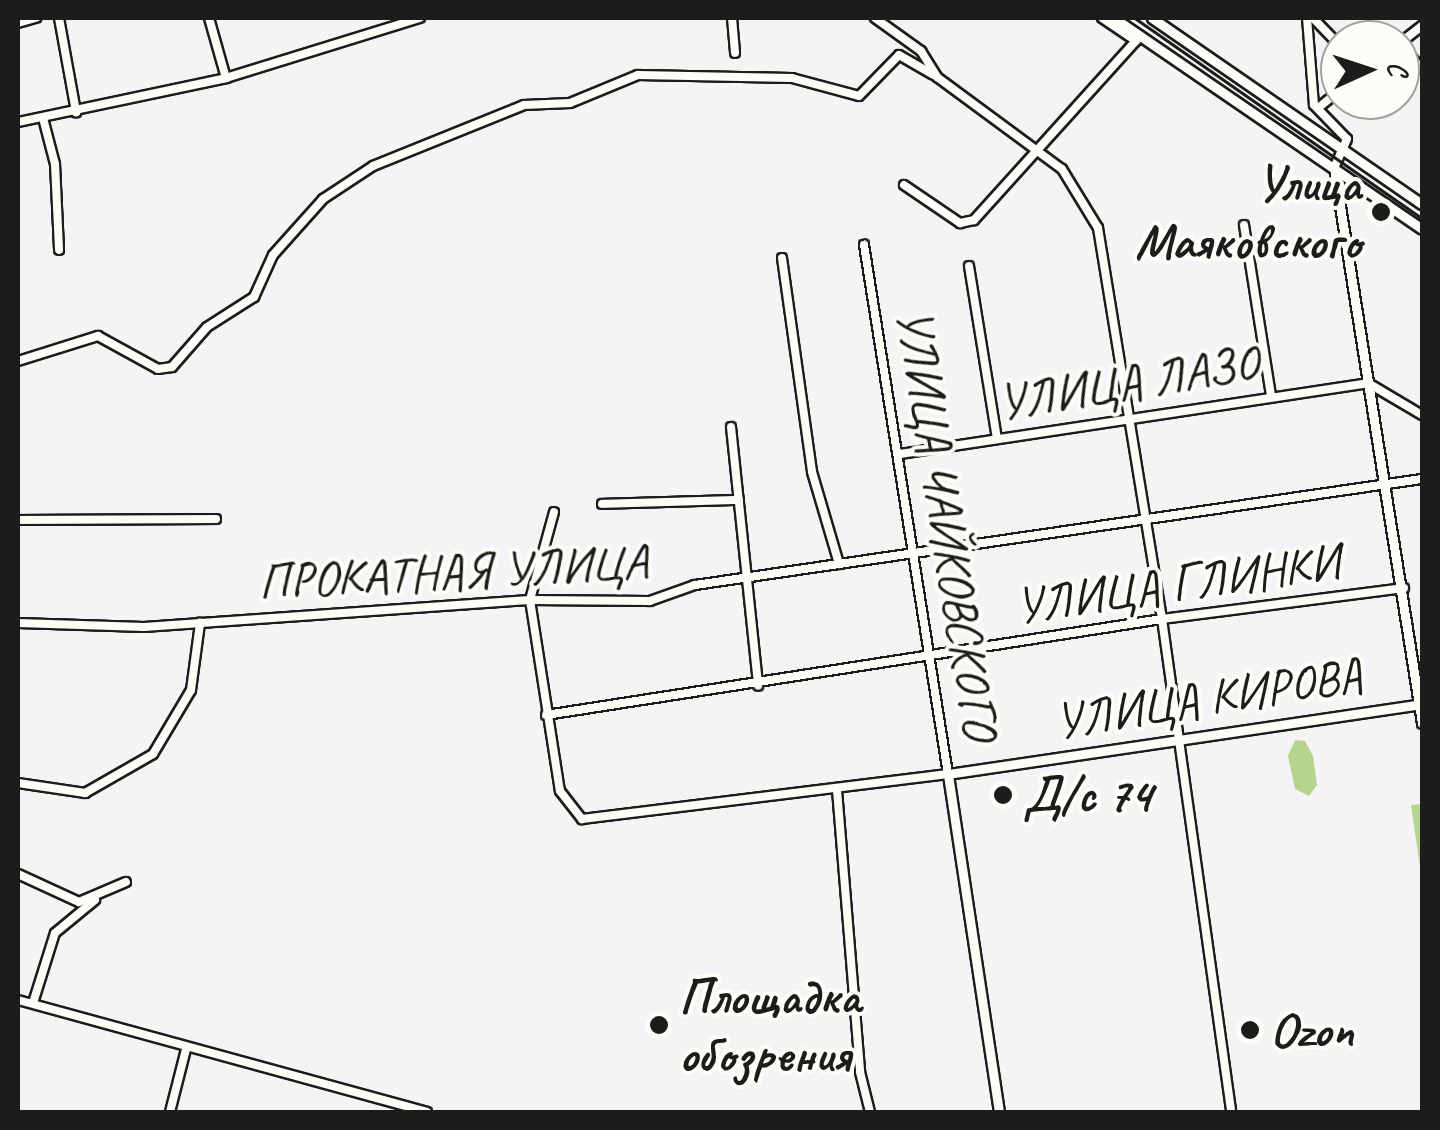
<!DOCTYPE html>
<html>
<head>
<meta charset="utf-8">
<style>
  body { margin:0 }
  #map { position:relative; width:1440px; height:1130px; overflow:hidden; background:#f6f3f7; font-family:Caveat,sans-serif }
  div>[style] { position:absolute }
  .green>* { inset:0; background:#b7d48c }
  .roads { filter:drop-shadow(2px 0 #1c1c1c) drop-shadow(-2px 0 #1c1c1c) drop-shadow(0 2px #1c1c1c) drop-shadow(0 -2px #1c1c1c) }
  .minor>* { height:8px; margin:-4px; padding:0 4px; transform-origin:4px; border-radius:4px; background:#fdfcf7 }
  .major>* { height:9px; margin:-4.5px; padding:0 4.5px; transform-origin:4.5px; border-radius:4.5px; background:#fdfcf7 }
  .tram>* { height:2.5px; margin:-1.25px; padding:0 1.25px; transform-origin:1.25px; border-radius:1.25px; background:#1c1c1c }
  .dots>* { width:28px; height:28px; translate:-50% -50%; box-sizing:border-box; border:5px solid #fdfcf7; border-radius:50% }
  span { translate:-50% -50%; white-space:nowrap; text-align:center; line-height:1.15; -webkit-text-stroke:8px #fdfcf7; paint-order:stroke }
  .poi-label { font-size:50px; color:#1c1c1c; font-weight:700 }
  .right { translate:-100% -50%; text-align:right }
  .left { translate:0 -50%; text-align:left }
  .street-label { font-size:50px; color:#1c1c1c }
  .frame { position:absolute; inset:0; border:20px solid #1c1c1c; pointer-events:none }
  .north { position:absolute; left:1320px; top:20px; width:100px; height:100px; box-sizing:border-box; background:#fdfcf7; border:2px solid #a3a29f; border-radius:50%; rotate:87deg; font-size:28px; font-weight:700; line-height:40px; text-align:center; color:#1c1c1c }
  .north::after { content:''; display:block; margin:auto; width:35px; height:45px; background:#1c1c1c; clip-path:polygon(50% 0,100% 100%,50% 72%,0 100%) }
</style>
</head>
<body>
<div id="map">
  <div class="green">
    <i style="clip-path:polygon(1295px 740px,1305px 741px,1313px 756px,1317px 785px,1309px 796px,1295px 789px,1288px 756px)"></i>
    <i style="clip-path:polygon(1422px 804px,1422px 881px,1411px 805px)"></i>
  </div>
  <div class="roads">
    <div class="minor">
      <i style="left:59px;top:18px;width:96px;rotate:79.7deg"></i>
      <i style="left:209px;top:18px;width:62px;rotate:74.2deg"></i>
      <i style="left:732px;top:18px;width:35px;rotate:85deg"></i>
      <i style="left:875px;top:18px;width:57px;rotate:35.7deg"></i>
      <i style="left:921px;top:51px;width:31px;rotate:58deg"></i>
      <i style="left:937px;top:77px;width:155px;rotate:36.4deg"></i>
      <i style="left:1062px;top:169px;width:69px;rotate:58.6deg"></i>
      <i style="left:1098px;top:228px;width:396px;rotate:80.7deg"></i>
      <i style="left:1162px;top:619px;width:498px;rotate:82deg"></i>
      <i style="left:1102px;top:18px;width:41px;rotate:34.1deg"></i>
      <i style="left:1307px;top:18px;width:87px;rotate:85.4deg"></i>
      <i style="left:1314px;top:105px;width:47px;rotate:45.9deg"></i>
      <i style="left:1347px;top:139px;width:32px;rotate:114deg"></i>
      <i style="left:1313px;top:18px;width:39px;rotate:46deg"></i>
      <i style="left:18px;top:23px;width:19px;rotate:-16deg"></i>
      <i style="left:1400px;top:43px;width:28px;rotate:-38deg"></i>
      <i style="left:1400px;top:44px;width:33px;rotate:49deg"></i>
      <i style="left:1318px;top:108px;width:28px;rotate:-39deg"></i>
      <i style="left:43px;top:118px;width:48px;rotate:75.4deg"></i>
      <i style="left:55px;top:164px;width:86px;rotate:87.3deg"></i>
      <i style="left:18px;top:122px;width:213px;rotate:-11.9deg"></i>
      <i style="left:226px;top:78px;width:203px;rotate:-17.2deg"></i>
      <i style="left:904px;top:185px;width:68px;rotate:34.2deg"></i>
      <i style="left:960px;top:223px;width:14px;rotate:-12deg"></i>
      <i style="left:974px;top:220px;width:248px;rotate:-47.9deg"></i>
      <i style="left:1244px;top:225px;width:173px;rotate:81deg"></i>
      <i style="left:782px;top:258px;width:216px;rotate:82deg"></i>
      <i style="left:812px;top:472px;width:96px;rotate:73.6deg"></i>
      <i style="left:969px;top:266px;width:175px;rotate:80.8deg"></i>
      <i style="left:18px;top:361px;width:84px;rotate:-17.4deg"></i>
      <i style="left:98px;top:336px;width:68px;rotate:28.8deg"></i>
      <i style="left:158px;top:369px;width:14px;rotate:-8deg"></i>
      <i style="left:172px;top:367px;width:53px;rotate:-48.8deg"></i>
      <i style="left:207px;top:327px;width:56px;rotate:-32.6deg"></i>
      <i style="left:254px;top:297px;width:46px;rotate:-65.7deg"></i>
      <i style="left:273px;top:255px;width:75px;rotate:-48.2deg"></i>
      <i style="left:323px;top:199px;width:60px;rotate:-33.4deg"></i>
      <i style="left:373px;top:166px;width:163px;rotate:-22deg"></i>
      <i style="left:524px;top:105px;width:46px;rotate:-2.5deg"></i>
      <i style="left:570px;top:103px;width:74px;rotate:-22.4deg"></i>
      <i style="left:638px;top:75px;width:154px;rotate:1.1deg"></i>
      <i style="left:792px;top:78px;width:69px;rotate:15deg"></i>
      <i style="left:859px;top:96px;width:57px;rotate:-45.7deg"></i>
      <i style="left:899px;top:55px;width:39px;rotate:30deg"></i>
      <i style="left:731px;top:427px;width:260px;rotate:84deg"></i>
      <i style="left:900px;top:454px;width:473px;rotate:-8.6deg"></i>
      <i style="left:1368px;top:383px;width:63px;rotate:30.7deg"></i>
      <i style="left:602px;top:504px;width:137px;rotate:-1.7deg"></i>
      <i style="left:554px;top:512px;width:91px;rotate:105.3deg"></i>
      <i style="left:530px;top:600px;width:193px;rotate:81.1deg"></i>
      <i style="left:560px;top:791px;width:36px;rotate:52deg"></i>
      <i style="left:582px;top:819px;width:369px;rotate:-7deg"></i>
      <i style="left:948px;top:774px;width:536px;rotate:-99.02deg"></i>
      <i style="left:18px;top:520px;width:198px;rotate:-0.3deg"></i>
      <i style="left:18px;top:623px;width:126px;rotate:1.8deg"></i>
      <i style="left:144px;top:627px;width:387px;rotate:-4deg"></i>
      <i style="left:530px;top:600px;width:120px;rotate:0.5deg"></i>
      <i style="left:650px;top:601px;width:48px;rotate:-19.6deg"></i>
      <i style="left:695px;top:585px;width:735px;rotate:-8.3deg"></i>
      <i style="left:546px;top:715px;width:623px;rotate:-8.86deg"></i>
      <i style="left:1162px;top:619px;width:244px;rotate:-7.3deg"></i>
      <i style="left:18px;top:783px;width:68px;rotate:8.5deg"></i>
      <i style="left:85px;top:793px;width:78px;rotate:-29.8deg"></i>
      <i style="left:153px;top:754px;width:74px;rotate:-59.3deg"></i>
      <i style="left:191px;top:690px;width:68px;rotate:-82.3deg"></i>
      <i style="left:837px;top:790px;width:283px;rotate:85.3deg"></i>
      <i style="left:860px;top:1072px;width:41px;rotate:76deg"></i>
      <i style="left:18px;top:874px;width:67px;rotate:24.7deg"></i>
      <i style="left:79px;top:902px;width:51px;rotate:-23.1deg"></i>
      <i style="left:18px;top:1000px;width:424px;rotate:15.3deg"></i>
      <i style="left:33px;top:1003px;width:73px;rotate:-72.6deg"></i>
      <i style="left:55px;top:933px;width:52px;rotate:-39.5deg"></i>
      <i style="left:170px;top:1112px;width:65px;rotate:-75.7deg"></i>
    </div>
    <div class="major">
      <i style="left:1114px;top:18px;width:373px;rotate:34.4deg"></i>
      <i style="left:1152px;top:18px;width:328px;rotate:34.6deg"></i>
      <i style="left:1334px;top:168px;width:562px;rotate:80.99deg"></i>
      <i style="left:999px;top:1112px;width:342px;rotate:-98.6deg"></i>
      <i style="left:948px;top:774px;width:479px;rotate:-8.4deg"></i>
    </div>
  </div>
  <div class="tram">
    <i style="left:1135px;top:18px;width:350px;rotate:34.9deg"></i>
  </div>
  <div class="dots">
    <i style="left:1381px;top:212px;background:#1c1c1c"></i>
    <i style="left:1003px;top:795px;background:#1c1c1c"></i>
    <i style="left:659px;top:1025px;background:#1c1c1c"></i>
    <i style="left:1250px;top:1030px;background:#1c1c1c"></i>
  </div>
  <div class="poi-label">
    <span class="right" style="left:1361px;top:212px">Улица<br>Маяковского</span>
    <span class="left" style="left:1023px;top:795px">Д/с 74</span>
    <span class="left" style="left:679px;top:1025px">Площадка<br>обозрения</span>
    <span class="left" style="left:1270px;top:1030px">Ozon</span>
  </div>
  <div class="street-label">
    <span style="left:1128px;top:383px;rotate:-9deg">УЛИЦА ЛАЗО</span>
    <span style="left:947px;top:524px;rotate:81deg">УЛИЦА ЧАЙКОВСКОГО</span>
    <span style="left:453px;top:572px;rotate:-3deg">ПРОКАТНАЯ УЛИЦА</span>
    <span style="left:1177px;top:584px;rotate:-8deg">УЛИЦА ГЛИНКИ</span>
    <span style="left:1208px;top:698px;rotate:-9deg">УЛИЦА КИРОВА</span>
  </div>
  <div class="frame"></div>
  <div class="north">С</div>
</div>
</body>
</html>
